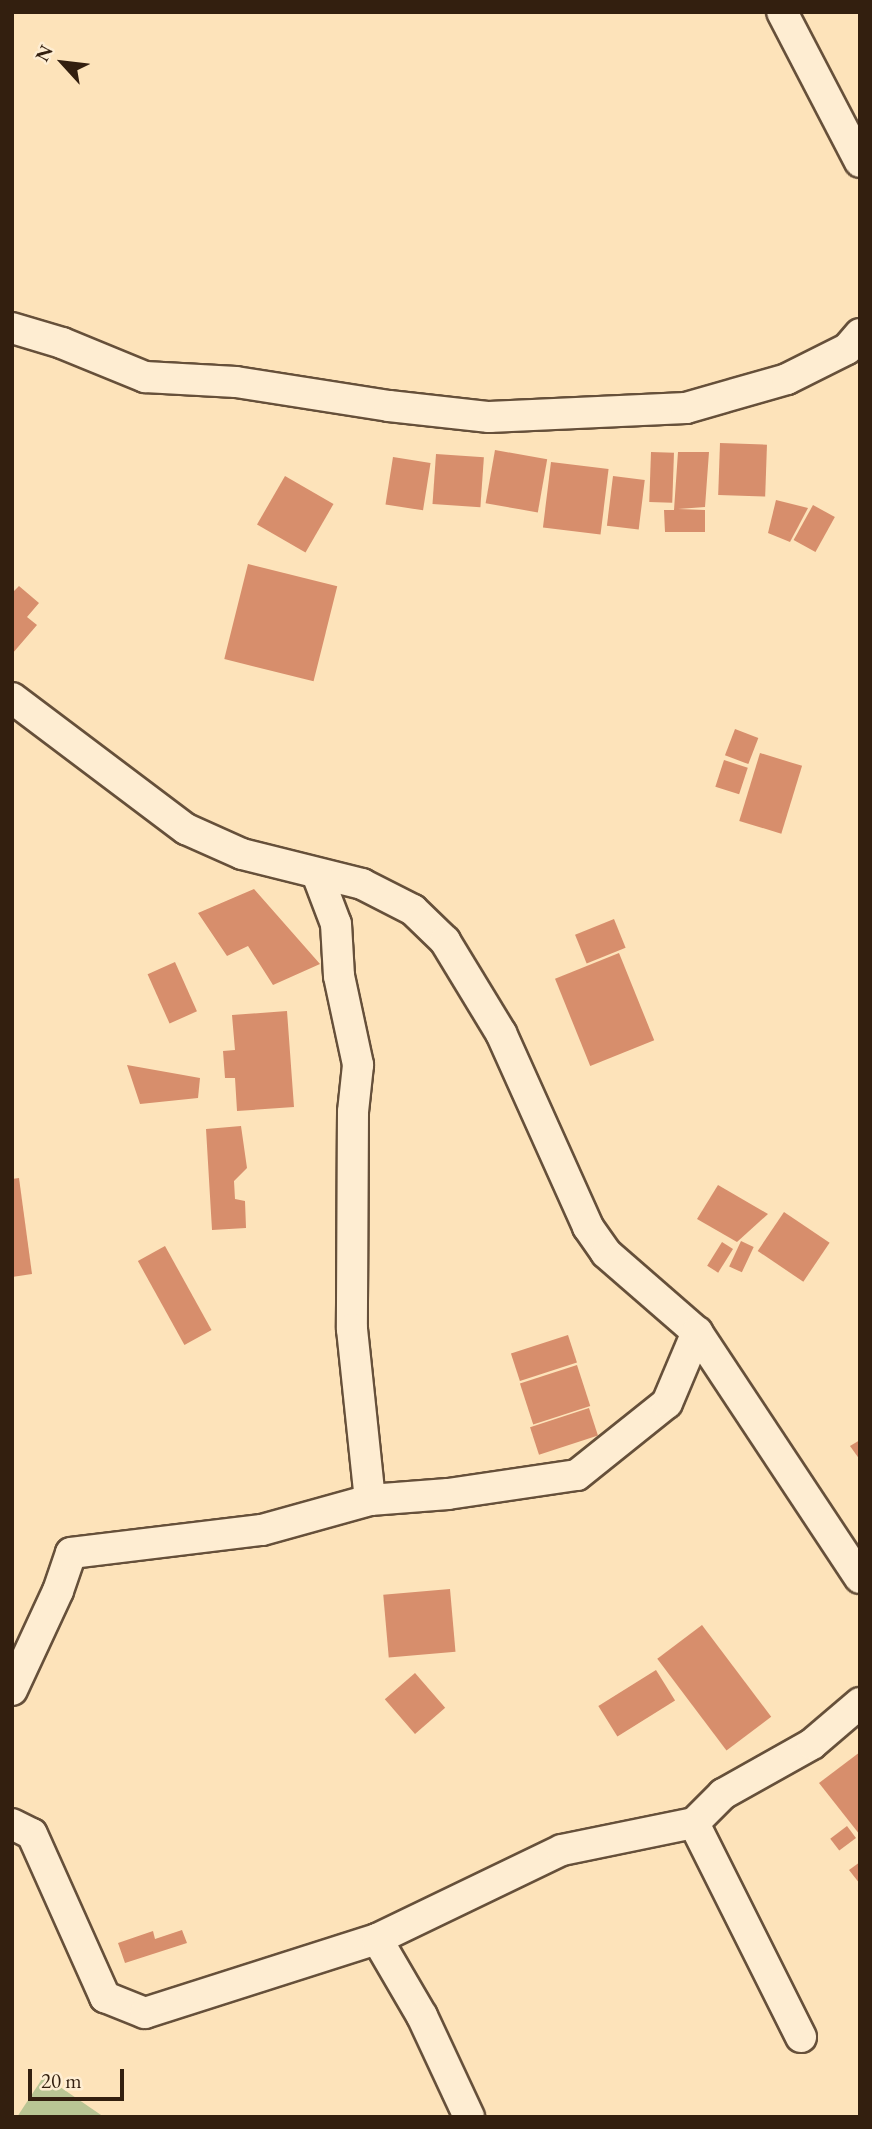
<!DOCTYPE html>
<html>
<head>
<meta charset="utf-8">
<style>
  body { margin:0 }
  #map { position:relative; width:872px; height:2129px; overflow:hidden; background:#fde3ba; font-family:"EB Garamond",serif }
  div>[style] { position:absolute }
  .green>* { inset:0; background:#b9c594 }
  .building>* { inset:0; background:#d78e6c; transform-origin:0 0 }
  .roads { filter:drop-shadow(2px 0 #66503a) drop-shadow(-2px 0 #66503a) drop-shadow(0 2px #66503a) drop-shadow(0 -2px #66503a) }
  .minor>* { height:30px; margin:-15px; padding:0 15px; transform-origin:15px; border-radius:15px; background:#feedd2 }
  span { translate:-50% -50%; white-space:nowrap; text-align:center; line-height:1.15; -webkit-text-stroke:5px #feedd2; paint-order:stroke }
  .frame { position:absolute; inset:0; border:14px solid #331f0f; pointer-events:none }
  .north { position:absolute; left:28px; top:28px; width:70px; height:70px; -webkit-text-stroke:5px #feedd2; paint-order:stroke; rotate:297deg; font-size:19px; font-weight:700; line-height:28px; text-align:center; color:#331f0f }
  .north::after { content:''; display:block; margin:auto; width:24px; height:32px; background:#331f0f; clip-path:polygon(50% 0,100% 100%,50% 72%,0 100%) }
  .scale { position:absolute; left:28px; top:2069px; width:96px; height:32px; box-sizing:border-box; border:4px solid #331f0f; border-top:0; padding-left:9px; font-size:21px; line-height:24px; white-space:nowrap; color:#331f0f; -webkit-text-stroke:5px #feedd2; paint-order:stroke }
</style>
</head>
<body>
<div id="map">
  <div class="green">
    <i style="clip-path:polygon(44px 2076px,104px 2117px,17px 2117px)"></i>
  </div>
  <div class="building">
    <i style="left:720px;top:443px;width:47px;height:52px;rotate:2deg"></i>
    <i style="left:495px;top:450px;width:53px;height:54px;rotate:10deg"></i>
    <i style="left:651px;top:452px;width:23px;height:50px;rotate:2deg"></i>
    <i style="clip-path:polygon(678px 452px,709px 452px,705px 507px,678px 509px,705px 510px,705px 532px,665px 532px,664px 510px,674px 510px)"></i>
    <i style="left:436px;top:454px;width:48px;height:50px;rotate:4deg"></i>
    <i style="left:393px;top:457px;width:38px;height:48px;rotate:9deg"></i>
    <i style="left:551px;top:462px;width:58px;height:66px;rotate:7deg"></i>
    <i style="left:285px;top:476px;width:56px;height:56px;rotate:30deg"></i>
    <i style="left:613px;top:476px;width:32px;height:50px;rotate:7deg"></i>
    <i style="clip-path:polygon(776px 500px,808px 508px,790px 542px,768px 533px)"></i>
    <i style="left:813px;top:505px;width:25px;height:40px;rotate:29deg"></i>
    <i style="left:248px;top:564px;width:92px;height:98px;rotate:14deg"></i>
    <i style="clip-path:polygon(19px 586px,39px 603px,27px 617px,37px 625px,12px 654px,12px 593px)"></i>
    <i style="left:735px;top:729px;width:25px;height:28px;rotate:21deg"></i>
    <i style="left:760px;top:753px;width:44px;height:71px;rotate:17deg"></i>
    <i style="left:724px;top:760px;width:25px;height:28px;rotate:18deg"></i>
    <i style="clip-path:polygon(254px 889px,320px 964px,273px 985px,248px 946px,227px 956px,198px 913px)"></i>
    <i style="left:614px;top:919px;width:31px;height:42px;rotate:68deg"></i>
    <i style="left:619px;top:953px;width:94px;height:69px;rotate:68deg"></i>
    <i style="left:175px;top:962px;width:54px;height:30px;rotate:66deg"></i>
    <i style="clip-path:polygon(287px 1011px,294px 1107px,237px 1111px,235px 1078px,225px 1078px,223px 1051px,235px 1050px,232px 1015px)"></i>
    <i style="clip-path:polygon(127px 1065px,200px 1078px,198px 1098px,140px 1104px)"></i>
    <i style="clip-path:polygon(241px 1126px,247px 1168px,234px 1181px,235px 1199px,245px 1201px,246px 1228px,212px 1230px,206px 1129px)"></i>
    <i style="clip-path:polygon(19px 1178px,32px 1274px,12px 1277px,12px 1179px)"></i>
    <i style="clip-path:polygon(718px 1185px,768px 1214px,737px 1242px,697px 1219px)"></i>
    <i style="left:784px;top:1212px;width:55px;height:47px;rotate:34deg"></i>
    <i style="left:741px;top:1241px;width:14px;height:28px;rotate:25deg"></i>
    <i style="left:722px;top:1242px;width:13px;height:28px;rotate:32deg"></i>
    <i style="left:165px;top:1246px;width:96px;height:31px;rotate:61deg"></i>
    <i style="left:568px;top:1335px;width:29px;height:60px;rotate:72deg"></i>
    <i style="left:577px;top:1365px;width:43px;height:60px;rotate:72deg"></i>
    <i style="left:589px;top:1408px;width:29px;height:62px;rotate:72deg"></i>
    <i style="clip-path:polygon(860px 1440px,860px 1460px,850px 1446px)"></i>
    <i style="left:450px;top:1589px;width:63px;height:67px;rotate:85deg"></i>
    <i style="left:702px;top:1625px;width:115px;height:56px;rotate:53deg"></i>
    <i style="left:656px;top:1670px;width:36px;height:68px;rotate:58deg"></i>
    <i style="left:415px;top:1673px;width:46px;height:40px;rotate:49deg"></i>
    <i style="clip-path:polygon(860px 1752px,860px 1835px,819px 1783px)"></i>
    <i style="left:847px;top:1826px;width:15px;height:21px;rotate:53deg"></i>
    <i style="clip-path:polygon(860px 1862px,860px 1884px,849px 1870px)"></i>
    <i style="clip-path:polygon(182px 1930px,187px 1943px,125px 1963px,118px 1943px,153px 1931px,155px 1939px)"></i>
  </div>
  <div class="roads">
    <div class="minor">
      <i style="left:782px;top:12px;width:169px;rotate:62.5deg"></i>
      <i style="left:12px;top:328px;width:52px;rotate:16.7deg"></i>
      <i style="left:62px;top:343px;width:90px;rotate:22.3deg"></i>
      <i style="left:145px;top:377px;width:91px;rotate:3.1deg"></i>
      <i style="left:236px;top:382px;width:155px;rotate:8.9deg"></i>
      <i style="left:389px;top:406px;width:101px;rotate:6.3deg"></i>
      <i style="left:489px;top:417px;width:197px;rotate:-2.6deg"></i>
      <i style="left:686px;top:408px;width:105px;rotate:-16deg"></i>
      <i style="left:787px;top:379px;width:67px;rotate:-26.6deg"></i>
      <i style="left:847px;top:349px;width:20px;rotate:-49deg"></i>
      <i style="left:12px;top:698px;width:218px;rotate:37deg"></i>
      <i style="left:186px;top:829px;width:61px;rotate:24.1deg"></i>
      <i style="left:242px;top:854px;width:124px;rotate:14deg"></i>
      <i style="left:362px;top:884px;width:57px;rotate:27deg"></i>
      <i style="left:413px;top:910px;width:45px;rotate:44.1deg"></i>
      <i style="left:445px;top:941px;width:108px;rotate:58.7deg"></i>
      <i style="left:501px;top:1033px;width:213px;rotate:65.8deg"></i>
      <i style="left:588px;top:1227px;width:32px;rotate:55deg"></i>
      <i style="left:606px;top:1253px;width:121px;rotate:41deg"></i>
      <i style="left:697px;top:1332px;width:295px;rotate:56.5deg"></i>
      <i style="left:317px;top:874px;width:53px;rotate:69.2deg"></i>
      <i style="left:336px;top:924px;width:52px;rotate:86.7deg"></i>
      <i style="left:339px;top:976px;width:91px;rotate:77.9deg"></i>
      <i style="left:358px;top:1065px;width:47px;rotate:96.1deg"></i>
      <i style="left:353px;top:1112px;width:217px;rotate:90.3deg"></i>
      <i style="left:352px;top:1329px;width:172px;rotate:84deg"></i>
      <i style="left:12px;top:1690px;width:109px;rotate:-65.1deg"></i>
      <i style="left:58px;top:1591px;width:40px;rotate:-71.1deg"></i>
      <i style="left:71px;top:1553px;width:192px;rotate:-6.9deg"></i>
      <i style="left:262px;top:1530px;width:112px;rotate:-15.5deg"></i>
      <i style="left:370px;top:1500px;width:78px;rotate:-4.4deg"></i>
      <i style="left:448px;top:1494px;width:130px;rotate:-8.4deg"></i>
      <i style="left:577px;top:1475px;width:115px;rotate:-38.7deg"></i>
      <i style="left:667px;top:1403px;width:77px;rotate:-67.1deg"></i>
      <i style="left:12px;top:1824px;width:22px;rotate:27deg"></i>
      <i style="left:32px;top:1834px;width:179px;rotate:65.9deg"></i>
      <i style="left:105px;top:1997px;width:43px;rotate:21.8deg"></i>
      <i style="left:145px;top:2013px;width:244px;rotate:-17.7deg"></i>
      <i style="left:377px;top:1939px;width:205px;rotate:-25.7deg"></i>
      <i style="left:562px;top:1850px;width:135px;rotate:-11.6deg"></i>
      <i style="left:377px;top:1939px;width:89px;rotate:59.7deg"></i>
      <i style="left:422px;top:2016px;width:111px;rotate:65deg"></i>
      <i style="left:801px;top:2037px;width:239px;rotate:-116.6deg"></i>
      <i style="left:694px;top:1823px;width:41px;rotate:-45deg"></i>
      <i style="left:723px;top:1794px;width:102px;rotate:-29.3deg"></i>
      <i style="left:812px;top:1744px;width:63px;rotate:-40.5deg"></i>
    </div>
  </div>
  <div class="frame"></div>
  <div class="north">N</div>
  <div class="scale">20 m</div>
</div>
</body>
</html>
